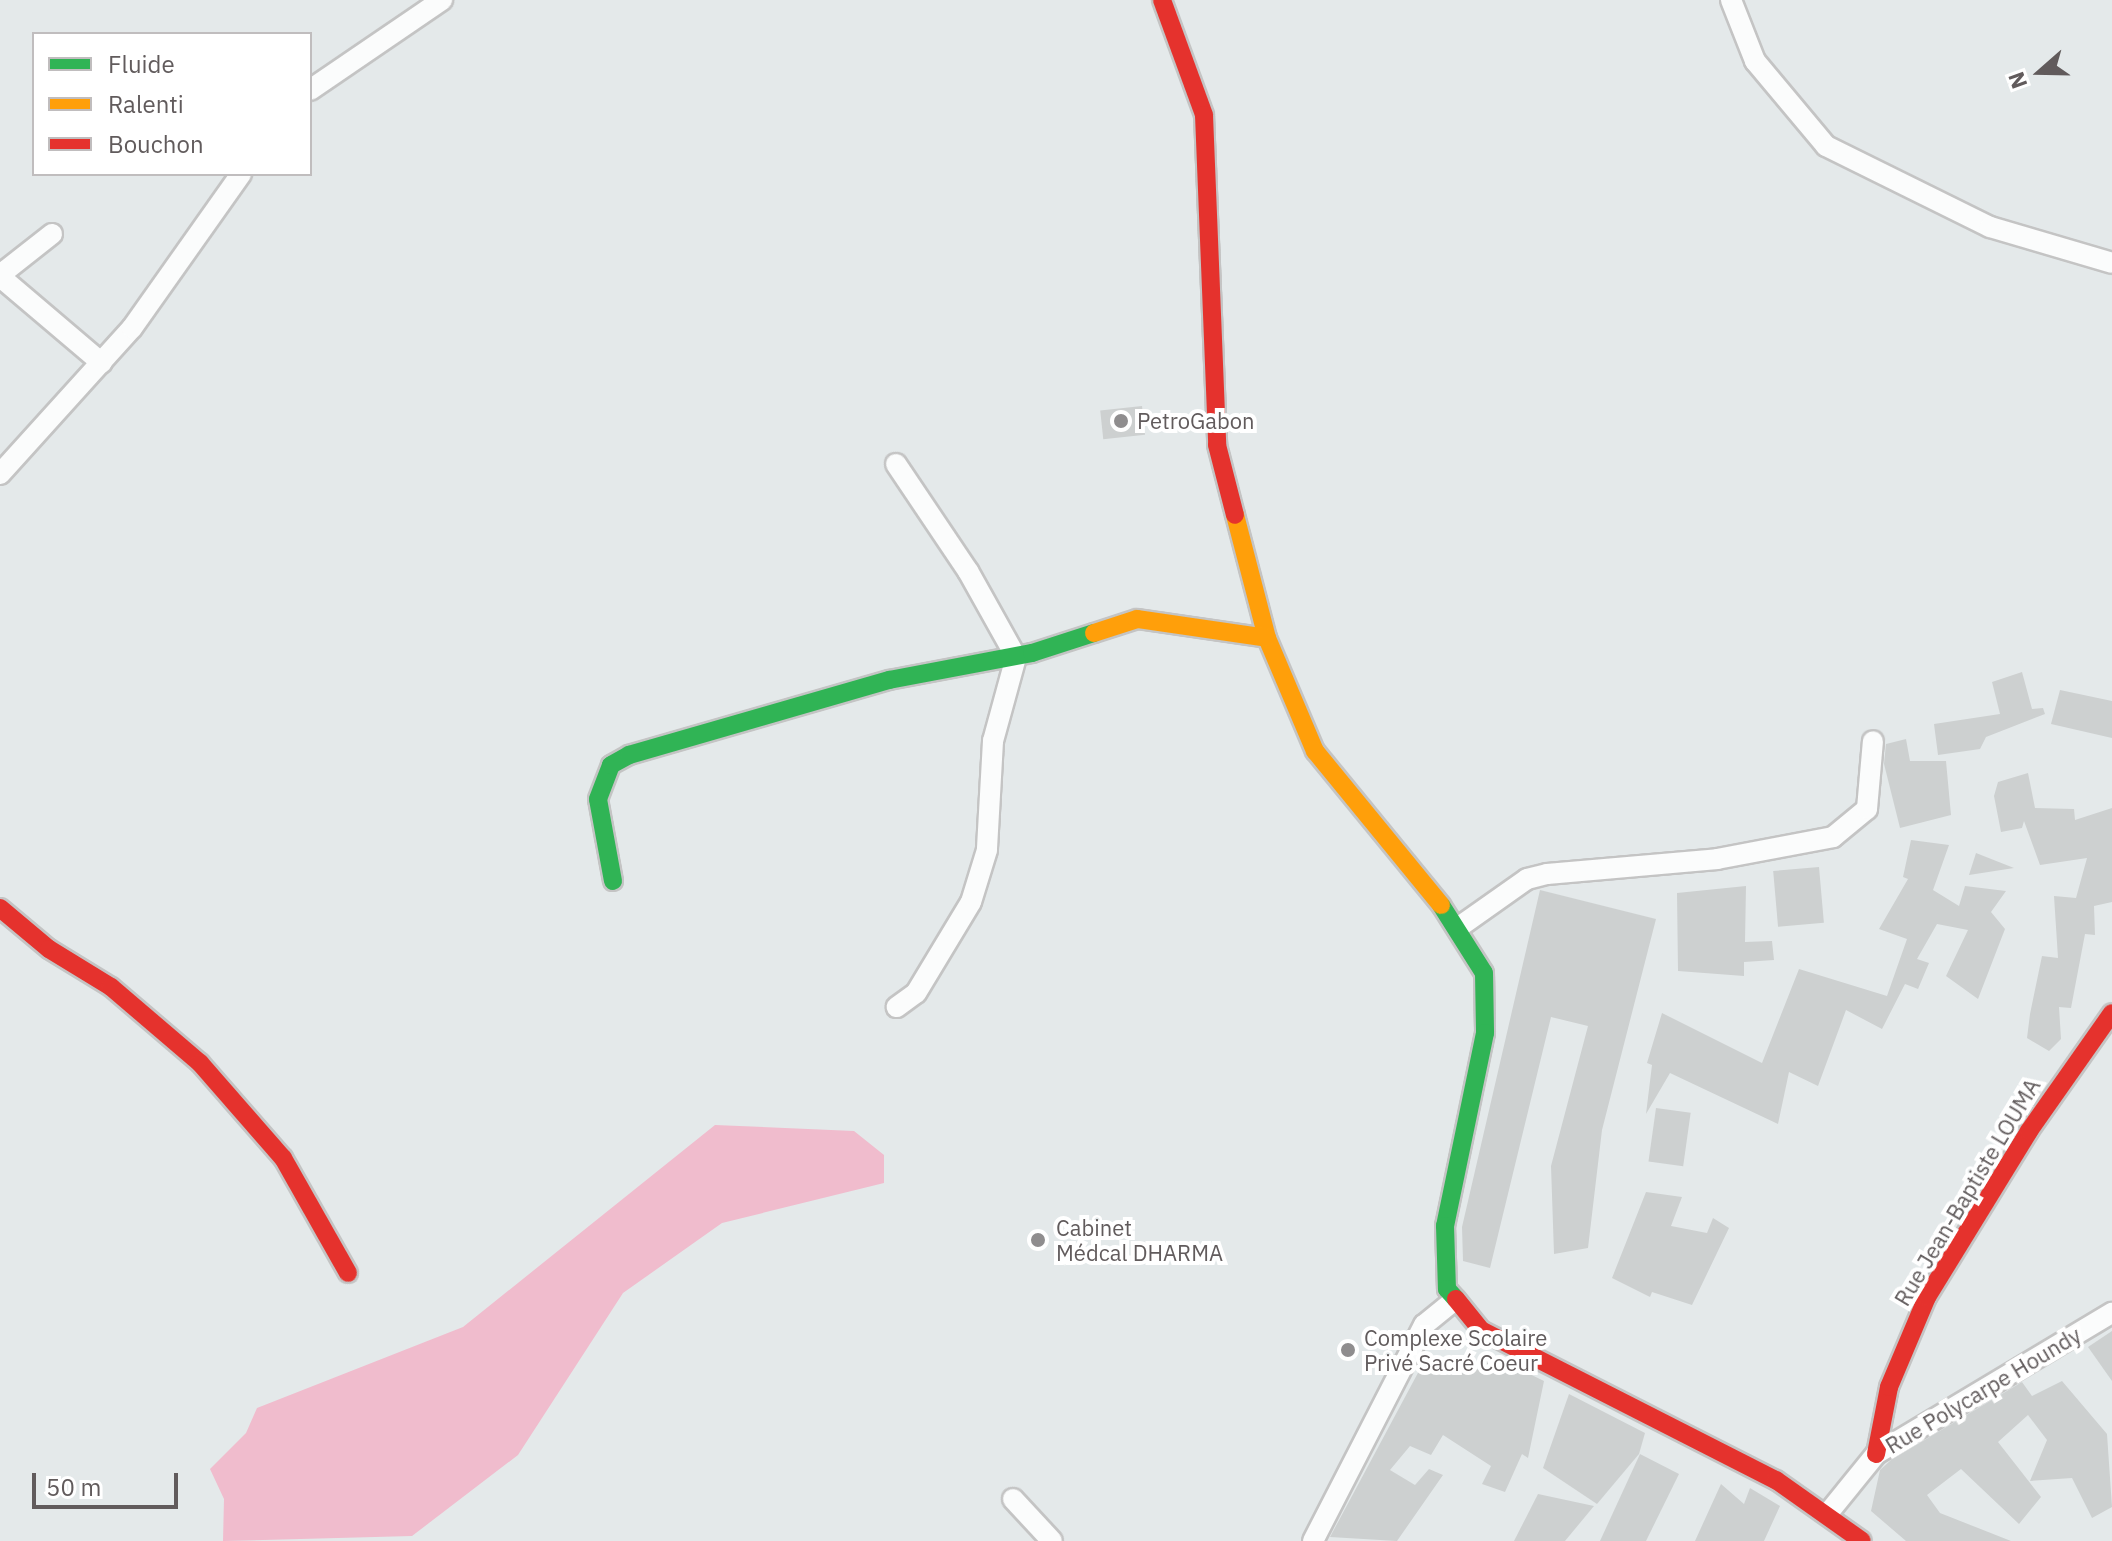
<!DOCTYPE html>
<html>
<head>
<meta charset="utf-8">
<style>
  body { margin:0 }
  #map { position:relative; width:2112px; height:1541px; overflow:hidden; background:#e4e9ea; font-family:"IBM Plex Sans",sans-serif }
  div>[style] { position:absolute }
  .water>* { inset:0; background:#f0bccd }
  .building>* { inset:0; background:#cdd0d0; transform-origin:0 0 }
  .roads { filter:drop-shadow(2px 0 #c4c4c4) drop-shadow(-2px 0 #c4c4c4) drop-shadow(0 2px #c4c4c4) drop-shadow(0 -2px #c4c4c4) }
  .street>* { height:20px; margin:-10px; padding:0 10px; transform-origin:10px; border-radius:10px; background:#fbfcfc }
  .fast>* { height:18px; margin:-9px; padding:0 9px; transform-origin:9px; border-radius:9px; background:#30b455 }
  .slow>* { height:18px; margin:-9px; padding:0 9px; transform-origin:9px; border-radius:9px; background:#ff9f0a }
  .jam>* { height:18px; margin:-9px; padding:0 9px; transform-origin:9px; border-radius:9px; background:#e5322d }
  .dots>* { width:22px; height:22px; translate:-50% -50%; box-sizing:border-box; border:4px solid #fff; border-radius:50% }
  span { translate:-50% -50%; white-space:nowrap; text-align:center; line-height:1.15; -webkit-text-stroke:8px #fff; paint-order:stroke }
  .poi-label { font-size:22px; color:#615b5c }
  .left { translate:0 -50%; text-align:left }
  .street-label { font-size:22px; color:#615b5c }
  .legend { position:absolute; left:32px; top:32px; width:280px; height:144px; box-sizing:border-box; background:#fff; border:2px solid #c0bdbe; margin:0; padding:10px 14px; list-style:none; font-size:24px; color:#615b5c }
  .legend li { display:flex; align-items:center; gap:16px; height:40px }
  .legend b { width:40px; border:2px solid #c0bdbe }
  .north { position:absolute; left:2000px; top:32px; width:80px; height:80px; -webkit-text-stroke:6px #fff; paint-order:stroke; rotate:250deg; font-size:22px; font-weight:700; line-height:32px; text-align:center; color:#615b5c }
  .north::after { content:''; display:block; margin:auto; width:28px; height:36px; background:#615b5c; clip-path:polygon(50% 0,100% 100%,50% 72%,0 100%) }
  .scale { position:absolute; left:32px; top:1473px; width:146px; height:36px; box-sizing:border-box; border:4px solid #615b5c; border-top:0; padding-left:10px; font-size:24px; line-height:28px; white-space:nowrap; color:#615b5c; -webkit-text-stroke:6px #fff; paint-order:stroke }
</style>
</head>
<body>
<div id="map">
  <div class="water">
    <i style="clip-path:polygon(715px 1125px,854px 1131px,884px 1155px,884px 1183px,722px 1223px,623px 1293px,518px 1455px,412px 1536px,223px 1541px,224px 1499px,210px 1469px,246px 1433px,257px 1408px,463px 1327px)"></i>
  </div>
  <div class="building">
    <i style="left:1142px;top:406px;width:29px;height:42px;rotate:84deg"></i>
    <i style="clip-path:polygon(2022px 672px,2032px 709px,2043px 708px,2045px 714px,1986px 737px,1980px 749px,1938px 755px,1934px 724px,2000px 714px,1992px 682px)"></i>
    <i style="clip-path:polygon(2060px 690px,2112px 701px,2112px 738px,2051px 724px)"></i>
    <i style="clip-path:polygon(1906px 739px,1910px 761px,1946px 761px,1951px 815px,1900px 828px,1884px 764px,1886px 744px)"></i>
    <i style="clip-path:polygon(2028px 773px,2035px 808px,2074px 809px,2075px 820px,2112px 808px,2112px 902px,2094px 906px,2095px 935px,2085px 934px,2071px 1008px,2059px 1007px,2061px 1039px,2049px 1051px,2027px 1038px,2030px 1014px,2042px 956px,2058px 958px,2054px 896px,2076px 898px,2087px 858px,2040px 865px,2024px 821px,2022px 828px,2001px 832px,1994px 796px,1998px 782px)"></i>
    <i style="clip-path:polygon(1911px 840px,1949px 845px,1933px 890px,1959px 906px,1965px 886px,2006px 891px,1991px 912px,2005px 929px,1978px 999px,1946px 976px,1968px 930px,1937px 924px,1917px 959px,1929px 963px,1918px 989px,1905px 984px,1882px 1029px,1846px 1010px,1818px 1086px,1789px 1072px,1778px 1124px,1670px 1073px,1646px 1114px,1652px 1065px,1647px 1063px,1662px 1013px,1762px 1063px,1799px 969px,1887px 996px,1907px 939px,1879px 929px,1908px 879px,1903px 877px)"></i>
    <i style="clip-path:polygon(1976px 853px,2014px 868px,1969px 875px)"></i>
    <i style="left:1819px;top:867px;width:56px;height:46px;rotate:85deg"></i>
    <i style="clip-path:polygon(1746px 886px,1745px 942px,1772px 941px,1774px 960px,1744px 962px,1744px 976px,1678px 971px,1677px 893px)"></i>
    <i style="clip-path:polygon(1540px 890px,1656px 919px,1602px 1130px,1588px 1248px,1554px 1254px,1551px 1166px,1588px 1026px,1551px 1017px,1490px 1268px,1463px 1261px,1462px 1227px)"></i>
    <i style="left:1656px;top:1108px;width:35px;height:54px;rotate:8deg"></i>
    <i style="clip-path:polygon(1646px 1192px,1682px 1197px,1671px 1226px,1707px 1233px,1713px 1218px,1729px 1228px,1692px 1305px,1652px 1292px,1650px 1297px,1612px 1278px)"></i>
    <i style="clip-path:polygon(2112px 1331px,2112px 1381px,2088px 1347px)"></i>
    <i style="clip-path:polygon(1489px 1354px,1544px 1381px,1528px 1458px,1522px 1454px,1505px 1492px,1482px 1484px,1491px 1466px,1443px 1435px,1431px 1455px,1410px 1446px,1390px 1470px,1415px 1485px,1429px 1469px,1443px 1475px,1397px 1541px,1330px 1537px,1427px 1356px,1442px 1363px,1453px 1356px,1483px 1372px)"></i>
    <i style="clip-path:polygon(2062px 1381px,2107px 1434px,2112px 1507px,2092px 1518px,2072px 1478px,2030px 1481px,2047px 1440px,2028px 1415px,1998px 1442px,2041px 1497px,2019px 1524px,1961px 1469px,1927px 1495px,1940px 1513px,2011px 1541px,1906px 1541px,1871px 1511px,1880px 1470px,1891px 1460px,2022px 1382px,2032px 1396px)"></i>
    <i style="clip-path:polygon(1569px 1394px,1645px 1433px,1639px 1454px,1597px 1504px,1543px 1468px)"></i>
    <i style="clip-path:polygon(1640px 1454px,1679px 1474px,1646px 1541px,1600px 1541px)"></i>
    <i style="clip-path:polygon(1721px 1484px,1744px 1504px,1750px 1488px,1780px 1506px,1764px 1541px,1695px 1541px)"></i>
    <i style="clip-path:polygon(1538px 1494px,1594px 1506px,1565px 1541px,1514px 1541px)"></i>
  </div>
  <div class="roads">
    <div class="street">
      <i style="left:1731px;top:0;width:66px;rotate:68.5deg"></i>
      <i style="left:1755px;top:61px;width:111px;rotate:50.1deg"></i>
      <i style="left:1826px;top:146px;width:183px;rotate:26.3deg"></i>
      <i style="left:1990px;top:227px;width:127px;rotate:16.4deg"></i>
      <i style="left:310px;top:90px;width:160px;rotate:-34.3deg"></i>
      <i style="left:52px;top:234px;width:60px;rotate:141.8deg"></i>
      <i style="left:5px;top:271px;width:9px;rotate:96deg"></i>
      <i style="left:4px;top:280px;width:128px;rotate:40.3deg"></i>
      <i style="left:896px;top:464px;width:129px;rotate:56.1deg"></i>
      <i style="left:968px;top:571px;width:98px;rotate:60.8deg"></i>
      <i style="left:1016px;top:657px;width:87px;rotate:105.3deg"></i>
      <i style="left:993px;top:741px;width:109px;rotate:93.2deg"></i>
      <i style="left:987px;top:850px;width:54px;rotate:107.1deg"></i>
      <i style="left:971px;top:902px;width:106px;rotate:121.1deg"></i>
      <i style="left:916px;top:993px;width:24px;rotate:144deg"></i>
      <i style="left:0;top:474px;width:197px;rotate:-47.9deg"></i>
      <i style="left:132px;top:328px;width:189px;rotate:-54.7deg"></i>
      <i style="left:1459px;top:927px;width:83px;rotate:-35.2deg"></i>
      <i style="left:1527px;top:879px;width:21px;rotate:-14deg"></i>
      <i style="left:1547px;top:874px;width:171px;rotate:-5deg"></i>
      <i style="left:1717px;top:859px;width:118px;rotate:-10.7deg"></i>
      <i style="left:1833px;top:837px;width:44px;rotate:-39.5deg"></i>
      <i style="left:1867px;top:809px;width:68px;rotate:-85deg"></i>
      <i style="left:1013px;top:1499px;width:57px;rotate:47.1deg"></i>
      <i style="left:1829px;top:1512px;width:75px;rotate:-51deg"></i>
      <i style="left:1876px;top:1454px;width:275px;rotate:-30.9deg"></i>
      <i style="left:1313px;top:1541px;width:243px;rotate:-62.8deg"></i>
      <i style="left:1424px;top:1325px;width:38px;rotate:-39deg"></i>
    </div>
    <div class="fast">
      <i style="left:613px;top:881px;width:83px;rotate:-100.4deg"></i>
      <i style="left:598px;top:799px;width:36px;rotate:-69deg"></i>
      <i style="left:611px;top:765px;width:21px;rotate:-29deg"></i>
      <i style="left:629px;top:755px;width:271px;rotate:-16.1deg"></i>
      <i style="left:889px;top:680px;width:146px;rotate:-10.7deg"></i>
      <i style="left:1032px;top:653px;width:65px;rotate:-17.9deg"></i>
      <i style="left:1441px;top:905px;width:80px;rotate:57.7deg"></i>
      <i style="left:1484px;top:973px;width:60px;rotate:89deg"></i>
      <i style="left:1485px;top:1033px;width:197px;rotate:101.7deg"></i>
      <i style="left:1445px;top:1226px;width:63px;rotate:88.2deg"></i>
      <i style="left:1447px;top:1289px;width:13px;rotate:48deg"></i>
    </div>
    <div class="slow">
      <i style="left:1235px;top:515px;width:127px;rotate:75.4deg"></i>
      <i style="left:1267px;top:638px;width:123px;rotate:67deg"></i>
      <i style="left:1315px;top:751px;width:199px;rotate:50.7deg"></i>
      <i style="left:1094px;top:633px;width:45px;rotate:-18deg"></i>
      <i style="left:1137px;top:619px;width:131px;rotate:8.3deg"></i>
    </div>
    <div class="jam">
      <i style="left:1162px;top:0;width:122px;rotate:69.9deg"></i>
      <i style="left:1204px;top:115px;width:330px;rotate:87.7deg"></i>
      <i style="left:1217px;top:445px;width:72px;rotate:75.6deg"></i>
      <i style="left:0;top:908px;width:64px;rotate:39.9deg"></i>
      <i style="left:49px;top:949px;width:73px;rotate:31.5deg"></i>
      <i style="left:111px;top:987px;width:117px;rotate:40.5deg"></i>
      <i style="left:200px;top:1063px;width:126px;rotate:48.9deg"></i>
      <i style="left:283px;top:1158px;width:132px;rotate:60.5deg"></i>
      <i style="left:1456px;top:1299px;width:40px;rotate:51deg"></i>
      <i style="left:1481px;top:1330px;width:331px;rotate:27deg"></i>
      <i style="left:1776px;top:1480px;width:105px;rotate:35.3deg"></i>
      <i style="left:1876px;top:1454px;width:68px;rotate:-79deg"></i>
      <i style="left:1889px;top:1387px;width:98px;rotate:-67.1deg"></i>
      <i style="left:1927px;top:1297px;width:195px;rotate:-58.4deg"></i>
      <i style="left:2029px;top:1131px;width:144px;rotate:-54.9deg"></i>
    </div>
  </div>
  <div class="dots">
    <i style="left:1121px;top:421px;background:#8f8d8e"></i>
    <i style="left:1038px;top:1240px;background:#8f8d8e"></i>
    <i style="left:1348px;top:1350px;background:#8f8d8e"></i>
  </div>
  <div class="poi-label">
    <span class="left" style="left:1137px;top:421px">PetroGabon</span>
    <span class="left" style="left:1056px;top:1240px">Cabinet<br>Médcal DHARMA</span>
    <span class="left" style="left:1364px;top:1350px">Complexe Scolaire<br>Privé Sacré Coeur</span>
  </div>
  <div class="street-label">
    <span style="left:1967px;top:1192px;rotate:-59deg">Rue Jean-Baptiste LOUMA</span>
    <span style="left:1983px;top:1390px;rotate:-31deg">Rue Polycarpe Houndy</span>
  </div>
  <ul class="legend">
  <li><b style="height:10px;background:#30b455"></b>Fluide</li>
  <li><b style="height:10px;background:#ff9f0a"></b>Ralenti</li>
  <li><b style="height:10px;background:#e5322d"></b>Bouchon</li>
  </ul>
  <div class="north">N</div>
  <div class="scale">50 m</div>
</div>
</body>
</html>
